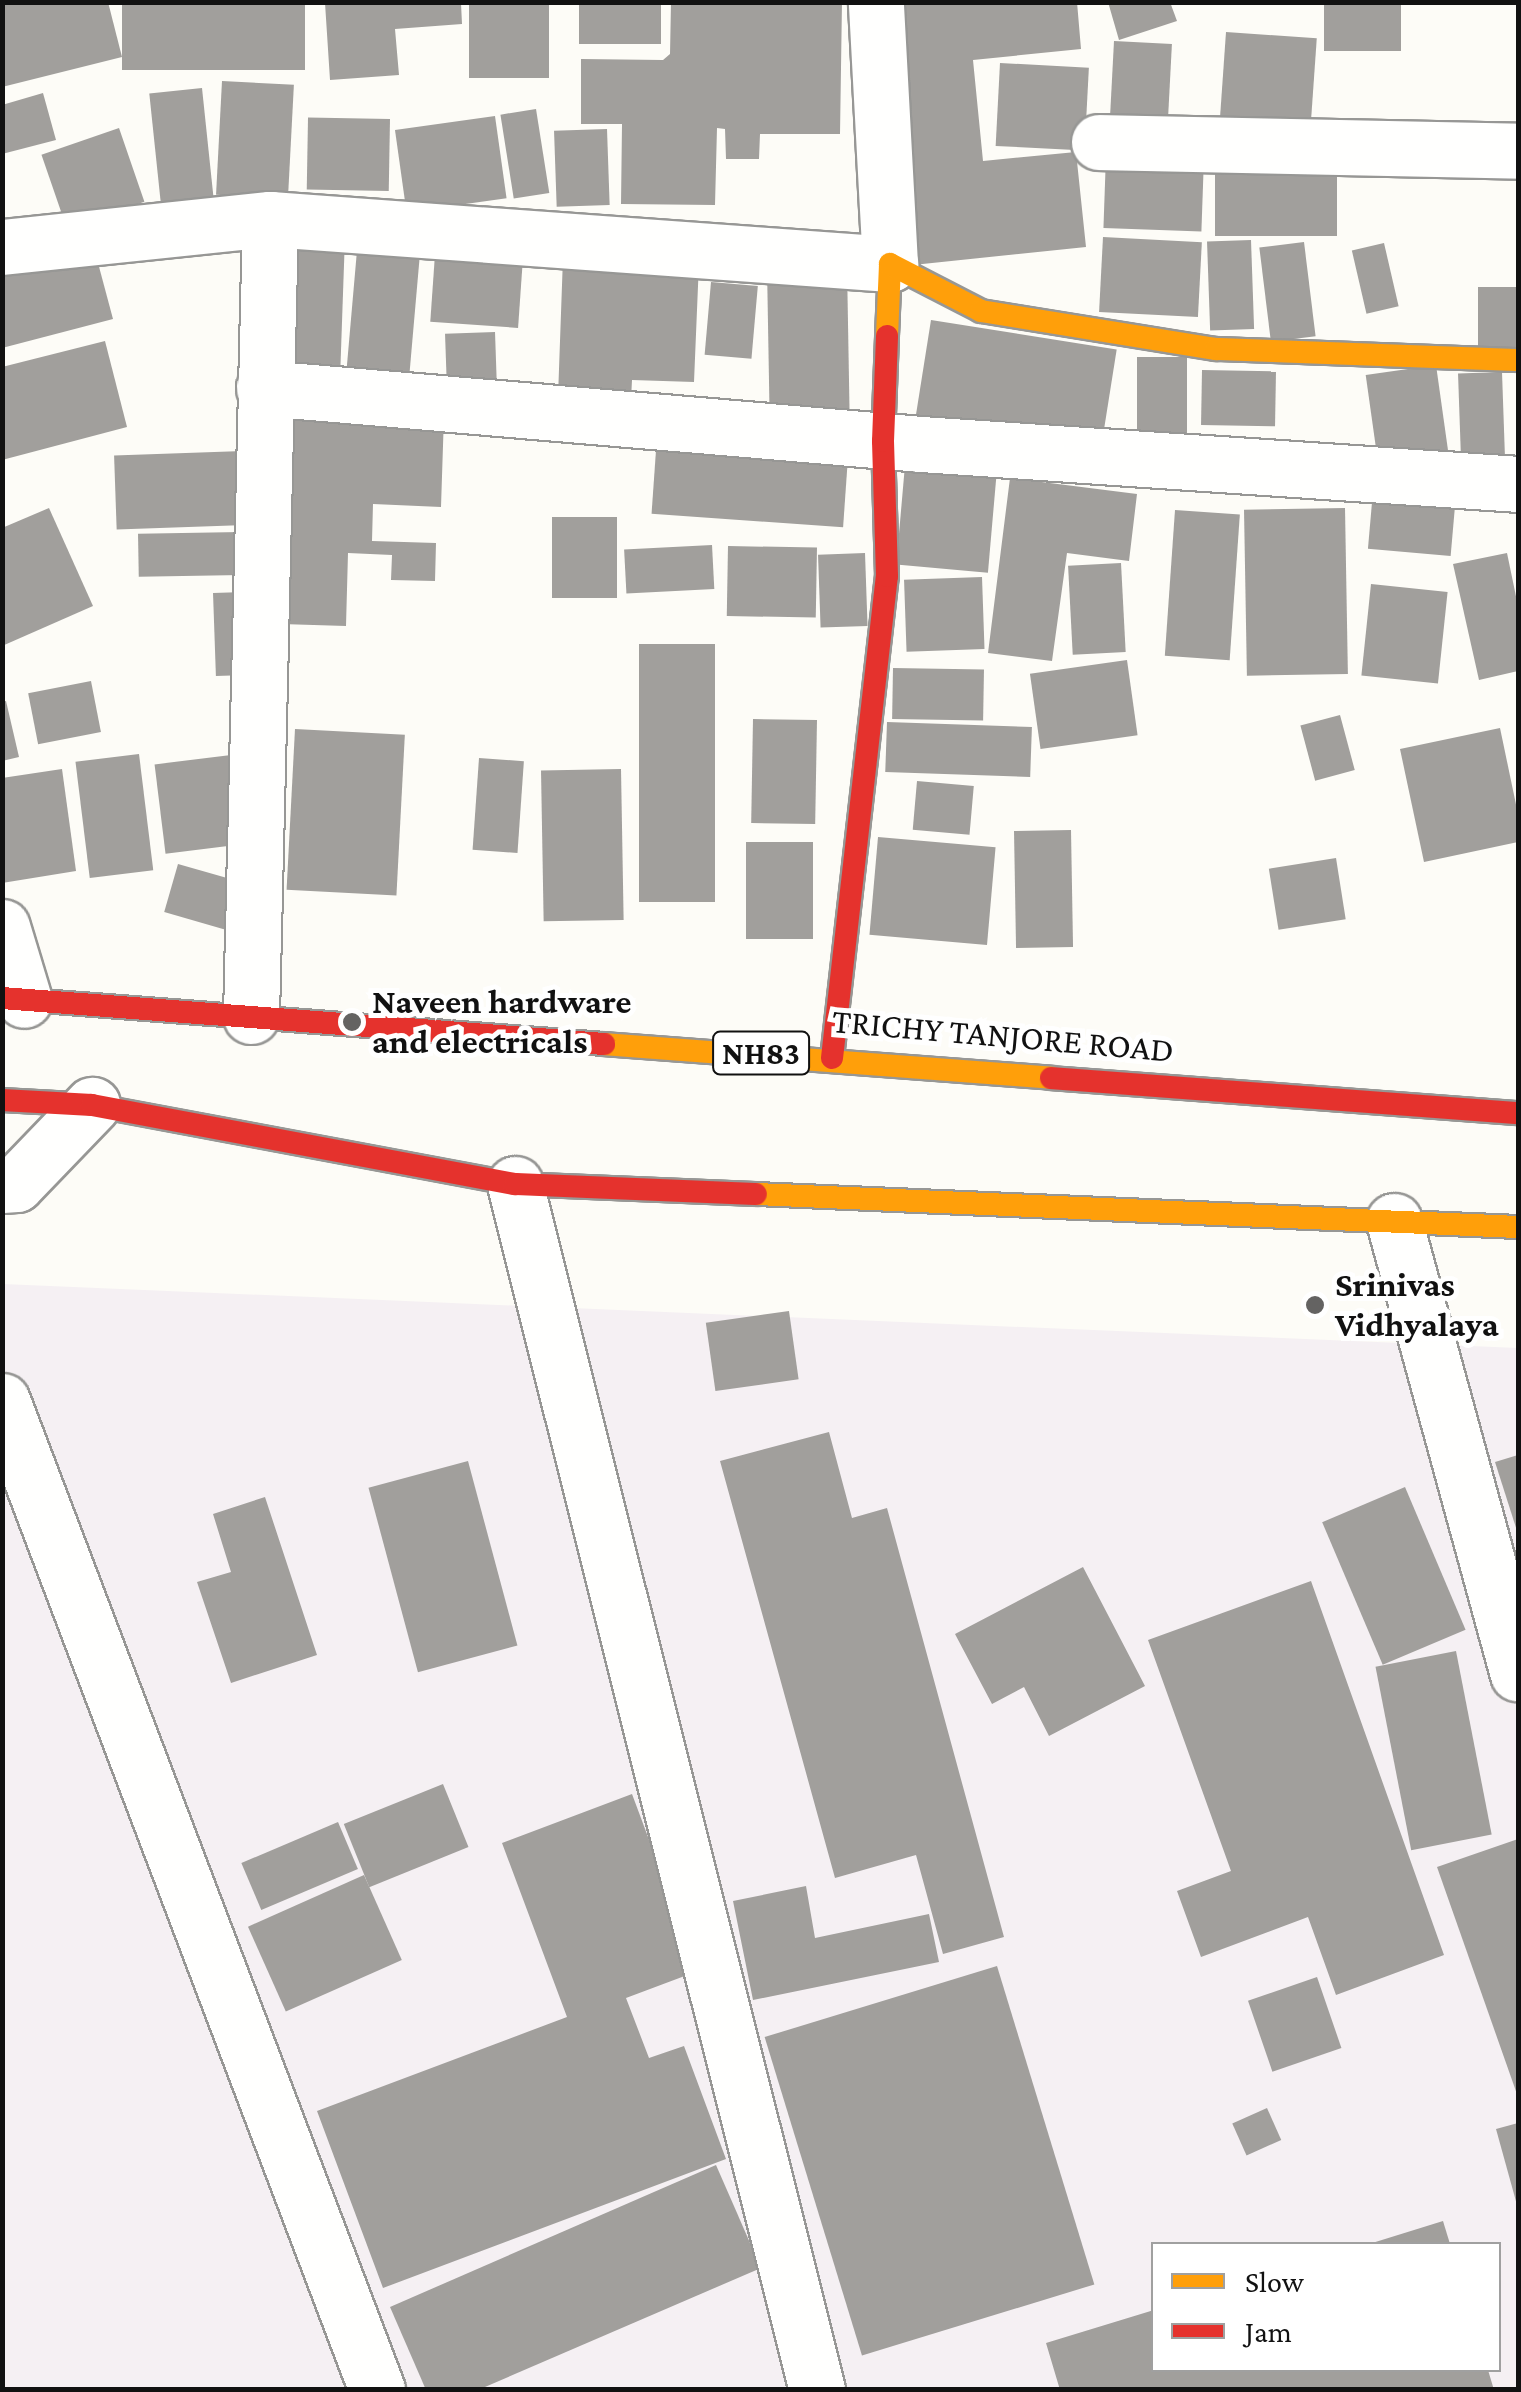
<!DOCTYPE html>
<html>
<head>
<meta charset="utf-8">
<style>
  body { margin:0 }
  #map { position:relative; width:1521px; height:2392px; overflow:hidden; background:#fdfcf7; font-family:"Crimson Pro",serif }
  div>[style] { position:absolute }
  .industrial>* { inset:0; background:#f5f0f3 }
  .building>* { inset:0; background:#a19f9c; transform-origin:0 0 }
  .roads { filter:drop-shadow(2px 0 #979795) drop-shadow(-2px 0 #979795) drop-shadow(0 2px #979795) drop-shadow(0 -2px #979795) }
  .street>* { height:55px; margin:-27.5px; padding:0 27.5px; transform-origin:27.5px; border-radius:27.5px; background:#fffffe }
  .slow>* { height:22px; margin:-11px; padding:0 11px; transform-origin:11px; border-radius:11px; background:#ff9f0a }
  .jam>* { height:22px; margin:-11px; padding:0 11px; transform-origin:11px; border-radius:11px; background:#e5322d }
  .dots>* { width:28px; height:28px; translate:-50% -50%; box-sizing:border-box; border:5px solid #fff; border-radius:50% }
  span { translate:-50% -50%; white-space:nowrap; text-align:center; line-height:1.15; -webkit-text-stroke:10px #fff; paint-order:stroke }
  .shield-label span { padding:2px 8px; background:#fff; border:2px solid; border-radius:8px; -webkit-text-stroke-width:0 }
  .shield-label { font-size:32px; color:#111; font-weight:700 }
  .poi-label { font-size:35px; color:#111; font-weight:700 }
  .left { translate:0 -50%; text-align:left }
  .street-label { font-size:35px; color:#111 }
  .frame { position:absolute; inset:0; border:5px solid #111; pointer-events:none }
  .legend { position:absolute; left:1151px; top:2242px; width:350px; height:130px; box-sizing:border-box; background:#fff; border:2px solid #a0a0a0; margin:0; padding:12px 18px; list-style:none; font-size:30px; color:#111 }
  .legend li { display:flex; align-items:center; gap:20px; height:50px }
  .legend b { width:50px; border:2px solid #a0a0a0 }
</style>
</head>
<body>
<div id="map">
  <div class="industrial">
    <i style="clip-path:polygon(evenodd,3px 1284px,1518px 1348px,1518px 2389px,3px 2390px,3px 1284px,1154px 2244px,1498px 2244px,1498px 2370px,1154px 2370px,1154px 2244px)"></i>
  </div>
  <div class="building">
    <i style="clip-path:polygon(2px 2px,108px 2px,122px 57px,2px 87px)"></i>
    <i style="left:122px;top:2px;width:183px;height:68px"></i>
    <i style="left:469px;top:2px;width:80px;height:76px"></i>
    <i style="left:579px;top:2px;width:82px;height:42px"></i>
    <i style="clip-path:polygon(671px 2px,842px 2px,840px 134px,760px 134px,759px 159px,726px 159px,725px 129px,717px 128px,715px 205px,621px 204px,622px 124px,581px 124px,581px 59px,663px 60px,670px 54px)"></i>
    <i style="clip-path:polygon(887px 2px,1077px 2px,1081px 49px,973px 60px,983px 161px,1076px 152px,1086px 247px,913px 265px)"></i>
    <i style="clip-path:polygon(1108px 2px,1170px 2px,1177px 21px,1119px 40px)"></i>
    <i style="left:1324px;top:2px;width:77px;height:49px"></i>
    <i style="clip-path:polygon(325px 3px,461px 3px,462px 24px,395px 29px,399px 75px,330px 80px)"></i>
    <i style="left:1226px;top:32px;width:91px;height:93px;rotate:4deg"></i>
    <i style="left:1114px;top:41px;width:58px;height:83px;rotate:3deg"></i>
    <i style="left:1000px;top:63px;width:89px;height:83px;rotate:3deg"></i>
    <i style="left:222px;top:81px;width:72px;height:114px;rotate:3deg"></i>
    <i style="left:202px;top:88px;width:109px;height:53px;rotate:84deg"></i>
    <i style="clip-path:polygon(43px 93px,56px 140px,2px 154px,2px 105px)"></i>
    <i style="left:536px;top:109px;width:85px;height:36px;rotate:81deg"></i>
    <i style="left:495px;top:116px;width:83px;height:101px;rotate:82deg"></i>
    <i style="left:390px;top:119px;width:72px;height:82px;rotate:91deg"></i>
    <i style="left:119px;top:128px;width:78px;height:82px;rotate:71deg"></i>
    <i style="left:607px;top:129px;width:76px;height:53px;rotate:88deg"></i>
    <i style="left:1106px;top:155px;width:98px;height:73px;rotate:2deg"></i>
    <i style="left:1215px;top:163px;width:122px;height:73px"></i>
    <i style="left:280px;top:235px;width:65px;height:129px;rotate:2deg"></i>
    <i style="left:1103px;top:237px;width:99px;height:75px;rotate:3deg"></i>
    <i style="left:358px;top:239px;width:63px;height:144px;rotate:5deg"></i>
    <i style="left:436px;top:240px;width:88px;height:82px;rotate:4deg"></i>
    <i style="left:1251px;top:240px;width:89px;height:44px;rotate:88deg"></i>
    <i style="left:1304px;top:242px;width:95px;height:45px;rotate:83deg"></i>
    <i style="left:1384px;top:243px;width:65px;height:33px;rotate:77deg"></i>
    <i style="clip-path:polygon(94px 248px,113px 319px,2px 348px,2px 273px)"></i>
    <i style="clip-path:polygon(563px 257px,699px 262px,694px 382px,632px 380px,631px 400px,558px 397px)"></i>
    <i style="left:847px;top:266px;width:146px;height:80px;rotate:89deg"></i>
    <i style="left:711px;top:282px;width:47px;height:73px;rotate:5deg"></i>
    <i style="left:1518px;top:287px;width:63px;height:40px;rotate:90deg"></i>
    <i style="left:931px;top:320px;width:188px;height:96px;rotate:9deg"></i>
    <i style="left:495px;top:332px;width:47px;height:50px;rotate:88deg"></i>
    <i style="clip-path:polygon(105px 341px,127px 427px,2px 460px,2px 367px)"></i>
    <i style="left:1137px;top:357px;width:50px;height:97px"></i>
    <i style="left:1436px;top:365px;width:95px;height:71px;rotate:82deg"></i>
    <i style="left:1202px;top:370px;width:74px;height:55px;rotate:1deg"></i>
    <i style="left:1502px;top:372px;width:92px;height:44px;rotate:88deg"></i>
    <i style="clip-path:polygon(290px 410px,444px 415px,441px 507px,373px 504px,372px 541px,436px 543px,435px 581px,391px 580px,392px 555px,348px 553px,346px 626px,281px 624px)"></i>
    <i style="left:657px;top:436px;width:192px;height:78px;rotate:4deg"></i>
    <i style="left:243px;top:451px;width:74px;height:129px;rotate:88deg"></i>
    <i style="left:905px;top:465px;width:92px;height:100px;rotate:5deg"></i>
    <i style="clip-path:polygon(1010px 478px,1137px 494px,1129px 561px,1067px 553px,1052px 661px,988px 653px)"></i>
    <i style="left:1373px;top:491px;width:83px;height:58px;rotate:5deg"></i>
    <i style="clip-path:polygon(49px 508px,93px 606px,2px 646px,2px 528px)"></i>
    <i style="left:1345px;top:508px;width:166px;height:101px;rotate:89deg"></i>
    <i style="left:1175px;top:510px;width:65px;height:146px;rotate:4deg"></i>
    <i style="left:552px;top:517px;width:65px;height:81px"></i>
    <i style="left:241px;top:532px;width:43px;height:103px;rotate:89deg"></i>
    <i style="left:712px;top:545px;width:44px;height:88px;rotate:87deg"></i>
    <i style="left:728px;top:546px;width:89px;height:70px;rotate:1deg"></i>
    <i style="left:865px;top:553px;width:73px;height:47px;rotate:88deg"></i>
    <i style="clip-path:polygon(1507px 553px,1518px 606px,1518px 671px,1479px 680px,1453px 564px)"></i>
    <i style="left:1121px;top:563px;width:89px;height:53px;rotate:87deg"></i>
    <i style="left:982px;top:577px;width:72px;height:78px;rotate:88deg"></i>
    <i style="left:1371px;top:584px;width:77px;height:92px;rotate:6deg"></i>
    <i style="left:244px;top:592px;width:83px;height:31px;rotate:88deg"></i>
    <i style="left:715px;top:644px;width:258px;height:76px;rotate:90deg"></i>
    <i style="left:1127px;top:660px;width:76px;height:98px;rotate:82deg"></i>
    <i style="left:893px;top:668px;width:91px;height:51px;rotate:1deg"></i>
    <i style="left:91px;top:681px;width:52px;height:64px;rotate:79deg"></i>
    <i style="clip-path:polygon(6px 701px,19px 757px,2px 761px,2px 702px)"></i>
    <i style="left:1340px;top:715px;width:57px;height:41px;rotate:75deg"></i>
    <i style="left:753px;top:719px;width:64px;height:104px;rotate:1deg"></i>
    <i style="left:887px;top:722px;width:145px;height:50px;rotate:2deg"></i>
    <i style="clip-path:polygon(1500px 728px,1518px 814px,1518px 842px,1424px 862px,1400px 749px)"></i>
    <i style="left:295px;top:729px;width:110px;height:161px;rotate:3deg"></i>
    <i style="left:139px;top:754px;width:117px;height:64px;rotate:83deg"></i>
    <i style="left:231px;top:755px;width:90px;height:77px;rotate:83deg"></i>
    <i style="left:479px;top:758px;width:45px;height:92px;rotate:4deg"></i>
    <i style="clip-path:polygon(62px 769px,76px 871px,2px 883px,2px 778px)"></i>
    <i style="left:621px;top:769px;width:151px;height:80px;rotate:89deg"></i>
    <i style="left:917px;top:781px;width:57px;height:49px;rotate:5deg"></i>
    <i style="left:1071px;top:830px;width:117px;height:57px;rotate:89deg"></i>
    <i style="left:878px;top:837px;width:118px;height:98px;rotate:5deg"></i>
    <i style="left:813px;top:842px;width:97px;height:67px;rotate:90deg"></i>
    <i style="left:1336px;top:858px;width:62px;height:68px;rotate:81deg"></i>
    <i style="left:178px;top:864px;width:62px;height:50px;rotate:16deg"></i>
    <i style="left:789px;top:1311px;width:69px;height:84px;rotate:82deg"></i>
    <i style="clip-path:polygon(829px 1432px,852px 1518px,887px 1508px,1004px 1937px,943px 1954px,916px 1855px,835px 1878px,720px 1461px)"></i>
    <i style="clip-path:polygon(1518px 1455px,1518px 1534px,1495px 1462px)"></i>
    <i style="left:468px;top:1461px;width:191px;height:103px;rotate:75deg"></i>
    <i style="left:1405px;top:1487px;width:155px;height:90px;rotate:67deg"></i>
    <i style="clip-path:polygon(265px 1497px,317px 1655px,231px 1683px,197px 1582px,231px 1572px,213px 1514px)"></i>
    <i style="clip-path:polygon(1083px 1567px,1145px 1686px,1049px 1736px,1024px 1687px,992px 1704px,955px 1634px)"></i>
    <i style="clip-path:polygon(1311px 1581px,1444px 1955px,1336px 1995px,1308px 1917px,1201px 1957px,1177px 1891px,1231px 1871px,1148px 1640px)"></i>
    <i style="left:1456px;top:1651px;width:187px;height:82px;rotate:79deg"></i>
    <i style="left:443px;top:1784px;width:68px;height:107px;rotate:68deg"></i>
    <i style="clip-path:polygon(632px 1794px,698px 1971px,626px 1998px,649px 2058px,684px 2046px,726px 2159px,383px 2288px,317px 2111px,567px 2017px,502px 1843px)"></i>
    <i style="left:338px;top:1822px;width:51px;height:105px;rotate:67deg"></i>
    <i style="clip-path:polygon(1518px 1839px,1518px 2097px,1437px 1867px)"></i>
    <i style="left:364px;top:1875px;width:93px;height:127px;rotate:66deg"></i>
    <i style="clip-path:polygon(806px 1886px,815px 1938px,929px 1914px,939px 1962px,753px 2000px,733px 1901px)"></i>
    <i style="left:997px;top:1966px;width:333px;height:243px;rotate:73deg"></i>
    <i style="left:1317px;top:1977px;width:75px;height:73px;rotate:71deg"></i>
    <i style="left:1267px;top:2108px;width:35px;height:38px;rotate:66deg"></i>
    <i style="clip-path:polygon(1518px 2123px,1518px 2205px,1517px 2205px,1496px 2129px)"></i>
    <i style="clip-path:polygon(716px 2165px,761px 2268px,478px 2390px,426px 2390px,390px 2307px)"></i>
    <i style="clip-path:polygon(1443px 2221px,1450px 2244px,1369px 2244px)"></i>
    <i style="clip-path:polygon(1154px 2310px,1154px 2370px,1488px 2370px,1494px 2390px,1060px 2390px,1046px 2343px)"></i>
  </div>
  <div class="roads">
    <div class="street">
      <i style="left:1099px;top:142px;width:419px;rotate:1.2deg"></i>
      <i style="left:2px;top:247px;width:269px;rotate:-6deg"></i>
      <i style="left:270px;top:219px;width:622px;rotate:4.15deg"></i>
      <i style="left:890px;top:264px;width:262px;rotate:-93.1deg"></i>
      <i style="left:264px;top:388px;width:659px;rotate:4.87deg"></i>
      <i style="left:921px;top:444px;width:598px;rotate:3.83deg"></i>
      <i style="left:2px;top:927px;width:76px;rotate:73.2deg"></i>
      <i style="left:251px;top:1016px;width:797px;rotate:-88.63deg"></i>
      <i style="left:515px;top:1184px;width:1243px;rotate:75.94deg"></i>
      <i style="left:2px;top:1185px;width:14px;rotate:-4deg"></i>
      <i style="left:16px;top:1184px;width:110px;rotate:-46.1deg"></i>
      <i style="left:1394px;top:1221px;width:469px;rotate:74.7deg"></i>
      <i style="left:2px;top:1401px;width:1058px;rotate:69.23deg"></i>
    </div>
    <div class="slow">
      <i style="left:887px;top:336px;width:72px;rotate:-87.6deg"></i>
      <i style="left:890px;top:264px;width:102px;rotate:27.3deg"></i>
      <i style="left:981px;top:311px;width:238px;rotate:9.2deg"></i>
      <i style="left:1216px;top:349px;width:302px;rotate:2.1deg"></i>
      <i style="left:604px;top:1044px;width:448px;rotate:4.3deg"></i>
      <i style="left:756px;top:1194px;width:763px;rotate:2.48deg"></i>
    </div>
    <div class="jam">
      <i style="left:2px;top:998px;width:604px;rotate:4.37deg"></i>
      <i style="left:832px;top:1058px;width:485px;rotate:-83.5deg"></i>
      <i style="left:887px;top:576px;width:135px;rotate:-91.7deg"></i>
      <i style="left:883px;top:441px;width:105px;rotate:-87.8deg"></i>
      <i style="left:1051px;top:1078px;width:468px;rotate:4.3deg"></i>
      <i style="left:2px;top:1100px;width:90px;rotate:3.2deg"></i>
      <i style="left:92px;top:1105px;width:430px;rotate:10.6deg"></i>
      <i style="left:515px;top:1184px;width:241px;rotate:2.4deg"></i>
    </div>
  </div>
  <div class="dots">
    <i style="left:352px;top:1022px;background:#646362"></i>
    <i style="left:1315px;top:1305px;background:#646362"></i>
  </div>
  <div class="shield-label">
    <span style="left:761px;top:1053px">NH83</span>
  </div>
  <div class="poi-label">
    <span class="left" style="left:372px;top:1022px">Naveen hardware<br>and electricals</span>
    <span class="left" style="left:1335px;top:1305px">Srinivas<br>Vidhyalaya</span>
  </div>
  <div class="street-label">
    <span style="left:1003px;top:1036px;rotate:5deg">TRICHY TANJORE ROAD</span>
  </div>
  <div class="frame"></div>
  <ul class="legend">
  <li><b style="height:12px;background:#ff9f0a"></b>Slow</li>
  <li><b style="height:12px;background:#e5322d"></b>Jam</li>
  </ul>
</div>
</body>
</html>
